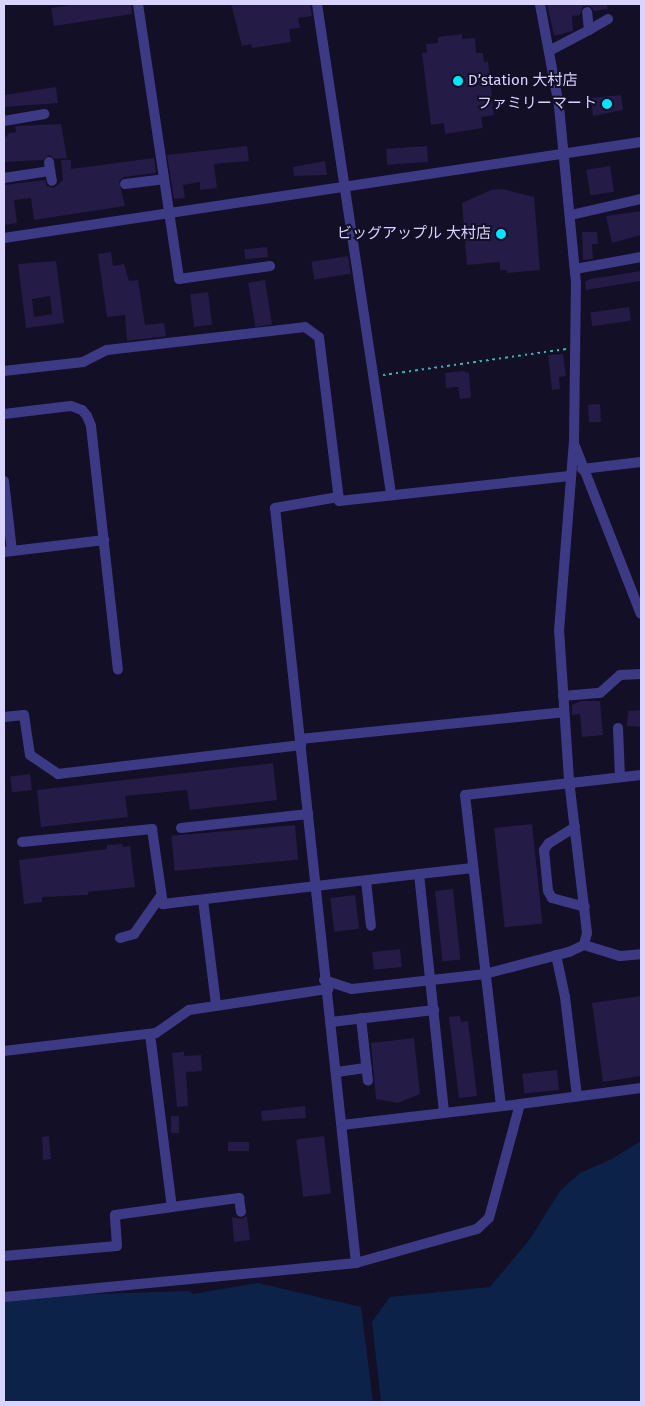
<!DOCTYPE html>
<html>
<head>
<meta charset="utf-8">
<style>
  body { margin:0 }
  #map { position:relative; width:645px; height:1406px; overflow:hidden; background:#130f26; font-family:"Fira Sans","Noto Sans JP",sans-serif }
  div>[style] { position:absolute }
  .water>* { inset:0; background:#0c2248 }
  .building>* { inset:0; background:#241b47; transform-origin:0 0 }
  .path>* { height:2px; margin-top:-1px; transform-origin:0; background:repeating-linear-gradient(90deg,#2fb8b0 0 2.5px,transparent 0 6.5px) }
  .minor>* { height:10px; margin:-5px; padding:0 5px; transform-origin:5px; border-radius:5px; background:#3d3a85 }
  .dots>* { width:14px; height:14px; translate:-50% -50%; box-sizing:border-box; border:2px solid #130f26; border-radius:50% }
  span { translate:-50% -50%; white-space:nowrap; text-align:center; line-height:1.15; -webkit-text-stroke:4px #130f26; paint-order:stroke }
  .poi-label { font-size:15px; color:#d9d4ff }
  .left { translate:0 -50%; text-align:left }
  .right { translate:-100% -50%; text-align:right }
  .frame { position:absolute; inset:0; border:5px solid #d9d4ff; pointer-events:none }
</style>
</head>
<body>
<div id="map">
  <div class="water">
    <i style="clip-path:polygon(641px 1141px,641px 1402px,381px 1402px,372px 1322px,390px 1297px,490px 1287px,530px 1239px,560px 1191px,580px 1173px,612px 1159px)"></i>
    <i style="clip-path:polygon(258px 1283px,361px 1307px,373px 1402px,4px 1402px,4px 1297px,189px 1291px,193px 1294px)"></i>
  </div>
  <div class="building">
    <i style="clip-path:polygon(79px 4px,131px 4px,132px 14px,54px 26px,51px 8px)"></i>
    <i style="clip-path:polygon(231px 4px,310px 4px,312px 16px,298px 18px,300px 28px,289px 29px,291px 42px,252px 48px,251px 44px,242px 46px)"></i>
    <i style="clip-path:polygon(547px 4px,607px 4px,608px 9px,594px 11px,590px 6px,583px 6px,580px 15px,572px 16px,573px 31px,554px 36px)"></i>
    <i style="clip-path:polygon(462px 34px,462px 39px,475px 38px,476px 53px,483px 53px,484px 62px,488px 62px,494px 115px,481px 117px,483px 128px,445px 134px,444px 123px,431px 125px,422px 53px,427px 52px,426px 44px,438px 43px,438px 37px)"></i>
    <i style="clip-path:polygon(56px 87px,58px 103px,4px 107px,4px 95px)"></i>
    <i style="clip-path:polygon(621px 95px,623px 110px,593px 116px,591px 98px)"></i>
    <i style="clip-path:polygon(61px 124px,67px 158px,55px 159px,49px 155px,43px 160px,4px 162px,4px 139px,9px 133px,16px 132px,15px 126px)"></i>
    <i style="clip-path:polygon(247px 146px,249px 161px,214px 164px,217px 188px,200px 190px,200px 182px,183px 185px,185px 198px,174px 199px,167px 155px)"></i>
    <i style="left:427px;top:146px;width:16px;height:41px;rotate:86deg"></i>
    <i style="clip-path:polygon(154px 158px,156px 173px,124px 177px,119px 181px,125px 206px,34px 220px,31px 198px,14px 200px,17px 223px,4px 225px,4px 185px,45px 180px,47px 186px,54px 188px,63px 180px,61px 160px,71px 160px,71px 169px)"></i>
    <i style="clip-path:polygon(325px 161px,327px 175px,294px 176px,293px 167px)"></i>
    <i style="left:610px;top:166px;width:26px;height:24px;rotate:81deg"></i>
    <i style="clip-path:polygon(502px 189px,534px 197px,540px 270px,507px 273px,507px 270px,500px 270px,500px 262px,467px 265px,462px 203px,491px 190px)"></i>
    <i style="clip-path:polygon(641px 211px,641px 235px,612px 243px,606px 216px)"></i>
    <i style="clip-path:polygon(582px 232px,597px 232px,598px 244px,592px 244px,593px 259px,583px 260px)"></i>
    <i style="left:267px;top:247px;width:10px;height:23px;rotate:84deg"></i>
    <i style="clip-path:polygon(111px 252px,113px 266px,124px 264px,129px 281px,138px 280px,145px 325px,164px 323px,166px 336px,127px 341px,125px 315px,107px 317px,98px 254px)"></i>
    <i style="left:348px;top:256px;width:18px;height:37px;rotate:81deg"></i>
    <i style="clip-path:polygon(evenodd,56px 261px,64px 323px,26px 328px,18px 264px,56px 261px,50px 296px,52px 314px,34px 317px,32px 299px,50px 296px)"></i>
    <i style="clip-path:polygon(641px 271px,640px 281px,586px 290px,585px 282px,590px 279px)"></i>
    <i style="left:265px;top:280px;width:45px;height:17px;rotate:81deg"></i>
    <i style="left:208px;top:292px;width:33px;height:18px;rotate:83deg"></i>
    <i style="left:629px;top:307px;width:14px;height:39px;rotate:82deg"></i>
    <i style="clip-path:polygon(563px 354px,566px 376px,559px 377px,560px 389px,552px 390px,548px 355px)"></i>
    <i style="clip-path:polygon(463px 371px,469px 373px,471px 398px,460px 399px,458px 387px,446px 388px,445px 373px)"></i>
    <i style="left:600px;top:404px;width:18px;height:12px;rotate:87deg"></i>
    <i style="clip-path:polygon(581px 701px,600px 701px,603px 735px,582px 737px,580px 714px,572px 715px,572px 705px)"></i>
    <i style="clip-path:polygon(641px 710px,641px 727px,627px 726px,628px 711px)"></i>
    <i style="clip-path:polygon(273px 763px,277px 800px,190px 810px,187px 790px,125px 796px,128px 817px,41px 827px,37px 790px)"></i>
    <i style="left:30px;top:774px;width:16px;height:20px;rotate:83deg"></i>
    <i style="left:532px;top:824px;width:100px;height:38px;rotate:84deg"></i>
    <i style="left:295px;top:825px;width:35px;height:124px;rotate:85deg"></i>
    <i style="clip-path:polygon(122px 844px,123px 847px,130px 846px,135px 887px,88px 892px,88px 895px,42px 897px,42px 902px,24px 904px,19px 860px,107px 849px,107px 845px)"></i>
    <i style="left:453px;top:889px;width:71px;height:18px;rotate:84deg"></i>
    <i style="left:355px;top:895px;width:34px;height:25px;rotate:83deg"></i>
    <i style="left:400px;top:949px;width:18px;height:28px;rotate:84deg"></i>
    <i style="clip-path:polygon(641px 996px,641px 1076px,603px 1082px,592px 1003px)"></i>
    <i style="clip-path:polygon(460px 1016px,461px 1022px,468px 1021px,477px 1096px,459px 1098px,449px 1017px)"></i>
    <i style="clip-path:polygon(414px 1038px,420px 1094px,398px 1103px,376px 1099px,371px 1043px)"></i>
    <i style="clip-path:polygon(184px 1052px,184px 1056px,201px 1055px,202px 1071px,186px 1072px,188px 1106px,177px 1107px,172px 1053px)"></i>
    <i style="left:557px;top:1070px;width:20px;height:35px;rotate:84deg"></i>
    <i style="clip-path:polygon(305px 1106px,306px 1118px,262px 1121px,261px 1111px)"></i>
    <i style="left:171px;top:1116px;width:8px;height:17px"></i>
    <i style="clip-path:polygon(49px 1136px,51px 1159px,43px 1160px,42px 1137px)"></i>
    <i style="left:324px;top:1136px;width:58px;height:28px;rotate:83deg"></i>
    <i style="left:249px;top:1142px;width:9px;height:21px;rotate:90deg"></i>
    <i style="clip-path:polygon(247px 1216px,250px 1240px,234px 1242px,232px 1217px,241px 1219px)"></i>
  </div>
  <div class="path">
    <i style="left:383px;top:375px;width:185px;rotate:-8.1deg"></i>
  </div>
  <div class="minor">
    <i style="left:138px;top:4px;width:278px;rotate:81.5deg"></i>
    <i style="left:179px;top:279px;width:92px;rotate:-8.1deg"></i>
    <i style="left:317px;top:4px;width:497px;rotate:81.4deg"></i>
    <i style="left:589px;top:30px;width:22px;rotate:-30deg"></i>
    <i style="left:549px;top:51px;width:45px;rotate:-27.7deg"></i>
    <i style="left:589px;top:30px;width:18px;rotate:-96deg"></i>
    <i style="left:4px;top:121px;width:41px;rotate:-9.9deg"></i>
    <i style="left:50px;top:171px;width:10px;rotate:79deg"></i>
    <i style="left:4px;top:178px;width:47px;rotate:-8.7deg"></i>
    <i style="left:50px;top:171px;width:9px;rotate:-96deg"></i>
    <i style="left:125px;top:184px;width:39px;rotate:-7deg"></i>
    <i style="left:571px;top:215px;width:72px;rotate:-12.9deg"></i>
    <i style="left:4px;top:238px;width:644px;rotate:-8.57deg"></i>
    <i style="left:575px;top:269px;width:67px;rotate:-10.3deg"></i>
    <i style="left:4px;top:371px;width:80px;rotate:-6.5deg"></i>
    <i style="left:83px;top:362px;width:27px;rotate:-27deg"></i>
    <i style="left:107px;top:350px;width:199px;rotate:-6.6deg"></i>
    <i style="left:305px;top:327px;width:17px;rotate:36deg"></i>
    <i style="left:319px;top:337px;width:165px;rotate:83deg"></i>
    <i style="left:339px;top:501px;width:232px;rotate:-6.2deg"></i>
    <i style="left:4px;top:414px;width:67px;rotate:-6.8deg"></i>
    <i style="left:71px;top:406px;width:12px;rotate:20deg"></i>
    <i style="left:82px;top:410px;width:8px;rotate:50deg"></i>
    <i style="left:87px;top:416px;width:11px;rotate:68deg"></i>
    <i style="left:91px;top:426px;width:245px;rotate:83.7deg"></i>
    <i style="left:575px;top:446px;width:180px;rotate:68.6deg"></i>
    <i style="left:582px;top:469px;width:59px;rotate:-6.8deg"></i>
    <i style="left:4px;top:481px;width:70px;rotate:83.5deg"></i>
    <i style="left:4px;top:552px;width:101px;rotate:-6.8deg"></i>
    <i style="left:563px;top:696px;width:37px;rotate:-5deg"></i>
    <i style="left:600px;top:693px;width:27px;rotate:-42deg"></i>
    <i style="left:620px;top:675px;width:21px;rotate:-3deg"></i>
    <i style="left:4px;top:717px;width:20px;rotate:-6deg"></i>
    <i style="left:24px;top:715px;width:40px;rotate:81.5deg"></i>
    <i style="left:30px;top:755px;width:34px;rotate:34deg"></i>
    <i style="left:58px;top:774px;width:245px;rotate:-6.8deg"></i>
    <i style="left:618px;top:728px;width:49px;rotate:87.7deg"></i>
    <i style="left:300px;top:739px;width:265px;rotate:-5.8deg"></i>
    <i style="left:575px;top:827px;width:31px;rotate:148deg"></i>
    <i style="left:549px;top:843px;width:9px;rotate:126deg"></i>
    <i style="left:544px;top:850px;width:41px;rotate:84.4deg"></i>
    <i style="left:548px;top:891px;width:8px;rotate:60deg"></i>
    <i style="left:552px;top:898px;width:34px;rotate:15deg"></i>
    <i style="left:181px;top:828px;width:128px;rotate:-6.3deg"></i>
    <i style="left:22px;top:842px;width:131px;rotate:-5.7deg"></i>
    <i style="left:152px;top:829px;width:76px;rotate:81.7deg"></i>
    <i style="left:163px;top:904px;width:258px;rotate:-6.7deg"></i>
    <i style="left:419px;top:874px;width:240px;rotate:84deg"></i>
    <i style="left:419px;top:874px;width:54px;rotate:-6.3deg"></i>
    <i style="left:366px;top:881px;width:45px;rotate:83.7deg"></i>
    <i style="left:203px;top:900px;width:105px;rotate:82.9deg"></i>
    <i style="left:120px;top:938px;width:15px;rotate:-16deg"></i>
    <i style="left:134px;top:934px;width:45px;rotate:-54.9deg"></i>
    <i style="left:584px;top:945px;width:38px;rotate:17deg"></i>
    <i style="left:620px;top:956px;width:21px;rotate:-5deg"></i>
    <i style="left:556px;top:955px;width:43px;rotate:77.9deg"></i>
    <i style="left:565px;top:997px;width:100px;rotate:83.1deg"></i>
    <i style="left:324px;top:980px;width:29px;rotate:18deg"></i>
    <i style="left:352px;top:989px;width:134px;rotate:-6.4deg"></i>
    <i style="left:485px;top:974px;width:87px;rotate:-14.7deg"></i>
    <i style="left:569px;top:952px;width:17px;rotate:-25deg"></i>
    <i style="left:584px;top:945px;width:12px;rotate:-76deg"></i>
    <i style="left:587px;top:933px;width:154px;rotate:-96.7deg"></i>
    <i style="left:569px;top:780px;width:149px;rotate:-93.8deg"></i>
    <i style="left:559px;top:631px;width:190px;rotate:-85.5deg"></i>
    <i style="left:574px;top:442px;width:159px;rotate:-89.3deg"></i>
    <i style="left:576px;top:283px;width:178px;rotate:-95.5deg"></i>
    <i style="left:559px;top:106px;width:104px;rotate:-100.6deg"></i>
    <i style="left:361px;top:1018px;width:63px;rotate:83.7deg"></i>
    <i style="left:331px;top:1022px;width:104px;rotate:-6.6deg"></i>
    <i style="left:150px;top:1034px;width:174px;rotate:82.8deg"></i>
    <i style="left:172px;top:1207px;width:68px;rotate:-7.7deg"></i>
    <i style="left:239px;top:1198px;width:14px;rotate:82deg"></i>
    <i style="left:4px;top:1051px;width:153px;rotate:-6.8deg"></i>
    <i style="left:156px;top:1033px;width:40px;rotate:-34.9deg"></i>
    <i style="left:189px;top:1010px;width:141px;rotate:-8.6deg"></i>
    <i style="left:337px;top:1072px;width:30px;rotate:-8deg"></i>
    <i style="left:501px;top:1106px;width:313px;rotate:-96.6deg"></i>
    <i style="left:465px;top:795px;width:177px;rotate:-6.5deg"></i>
    <i style="left:342px;top:1125px;width:179px;rotate:-6.7deg"></i>
    <i style="left:4px;top:1256px;width:113px;rotate:-5.1deg"></i>
    <i style="left:117px;top:1246px;width:31px;rotate:-94deg"></i>
    <i style="left:115px;top:1215px;width:58px;rotate:-8deg"></i>
    <i style="left:356px;top:1263px;width:126px;rotate:-15.7deg"></i>
    <i style="left:477px;top:1229px;width:16px;rotate:-43deg"></i>
    <i style="left:489px;top:1218px;width:118px;rotate:-74.8deg"></i>
    <i style="left:520px;top:1104px;width:122px;rotate:-7.5deg"></i>
    <i style="left:4px;top:1297px;width:354px;rotate:-5.5deg"></i>
    <i style="left:356px;top:1263px;width:759px;rotate:-96.12deg"></i>
    <i style="left:275px;top:508px;width:64px;rotate:-9.9deg"></i>
  </div>
  <div class="dots">
    <i style="left:458px;top:81px;background:#00e5ff"></i>
    <i style="left:607px;top:104px;background:#00e5ff"></i>
    <i style="left:501px;top:234px;background:#00e5ff"></i>
  </div>
  <div class="poi-label">
    <span class="left" style="left:468px;top:81px">D’station 大村店</span>
    <span class="right" style="left:597px;top:104px">ファミリーマート</span>
    <span class="right" style="left:491px;top:234px">ビッグアップル 大村店</span>
  </div>
  <div class="frame"></div>
</div>
</body>
</html>
